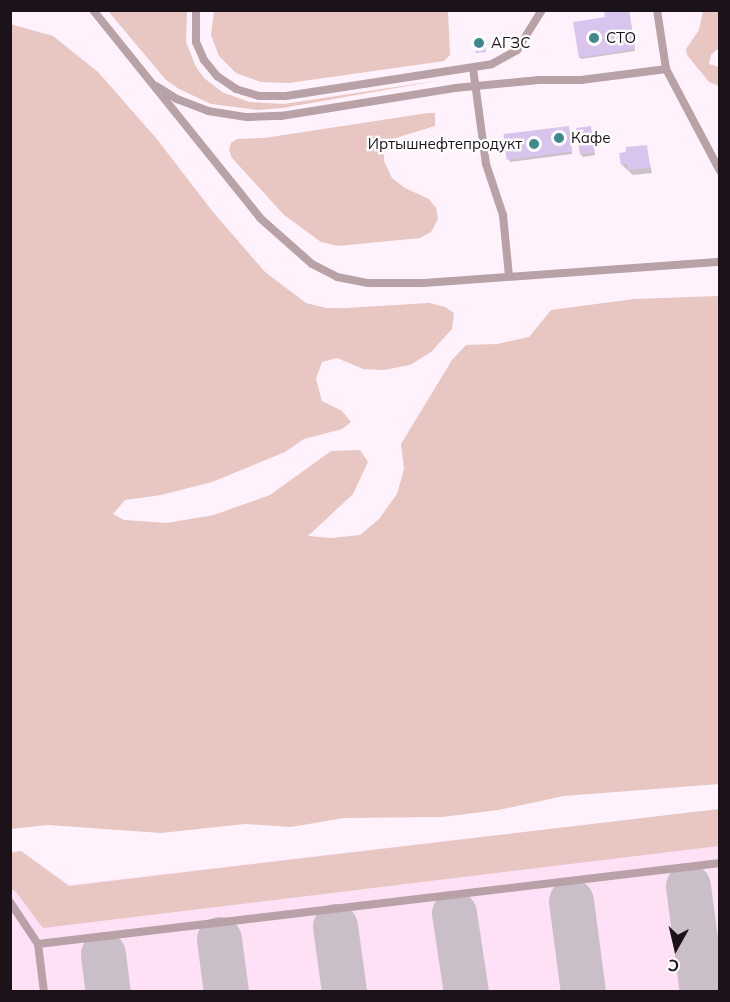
<!DOCTYPE html>
<html>
<head>
<meta charset="utf-8">
<style>
  body { margin:0 }
  #map { position:relative; width:730px; height:1002px; overflow:hidden; background:#fff2fc; font-family:Mulish,sans-serif }
  div>[style] { position:absolute }
  .built>* { inset:0; background:#fee0f7 }
  .green>* { inset:0; background:#e8c6c1 }
  .shadow>* { inset:0; background:#0003 }
  .taxiway>* { height:45px; margin:-22.5px; padding:0 22.5px; transform-origin:22.5px; border-radius:22.5px; background:#cabec8 }
  .building>* { inset:0; background:#d9c4ee; transform-origin:0 0 }
  .service>* { height:8px; margin:-4px; padding:0 4px; transform-origin:4px; border-radius:4px; background:#b8a1a7 }
  .dots>* { width:16px; height:16px; translate:-50% -50%; box-sizing:border-box; border:3px solid #fff; border-radius:50% }
  span { translate:-50% -50%; white-space:nowrap; text-align:center; line-height:1.15; -webkit-text-stroke:4.5px #fff; paint-order:stroke }
  .poi-label { font-size:15px; color:#1c121a }
  .left { translate:0 -50%; text-align:left }
  .right { translate:-100% -50%; text-align:right }
  .frame { position:absolute; inset:0; border:12px solid #1c121a; pointer-events:none }
  .north { position:absolute; left:646px; top:918px; width:60px; height:60px; -webkit-text-stroke:4px #fff; paint-order:stroke; rotate:188deg; font-size:16px; font-weight:700; line-height:24px; text-align:center; color:#1c121a }
  .north::after { content:''; display:block; margin:auto; width:21px; height:27px; background:#1c121a; clip-path:polygon(50% 0,100% 100%,50% 72%,0 100%) }
</style>
</head>
<body>
<div id="map">
  <div class="built">
    <i style="clip-path:polygon(719px 809px,719px 991px,11px 991px,10px 852px,21px 851px,69px 885px)"></i>
  </div>
  <div class="green">
    <i style="clip-path:polygon(108px 11px,187px 11px,186px 42px,196px 67px,204px 78px,222px 92px,249px 102px,284px 104px,441px 80px,283px 108px,257px 110px,211px 104px,179px 89px,166px 80px)"></i>
    <i style="clip-path:polygon(214px 11px,448px 11px,450px 55px,444px 61px,289px 83px,261px 82px,236px 73px,219px 56px,211px 35px)"></i>
    <i style="clip-path:polygon(703px 11px,719px 11px,719px 48px,711px 55px,709px 64px,719px 67px,719px 86px,709px 82px,687px 55px,686px 49px,699px 30px)"></i>
    <i style="clip-path:polygon(10px 24px,53px 36px,98px 72px,156px 138px,213px 212px,265px 272px,306px 303px,326px 308px,346px 308px,429px 303px,445px 307px,454px 313px,452px 329px,431px 352px,410px 365px,384px 370px,363px 369px,337px 358px,322px 362px,316px 379px,322px 401px,342px 411px,351px 422px,342px 429px,304px 439px,285px 452px,212px 482px,161px 495px,125px 500px,113px 514px,124px 520px,167px 523px,214px 515px,270px 495px,331px 451px,360px 450px,368px 462px,353px 494px,308px 536px,331px 538px,360px 535px,379px 519px,397px 494px,404px 469px,401px 444px,452px 360px,466px 345px,497px 344px,529px 337px,551px 310px,634px 299px,719px 296px,719px 784px,564px 796px,498px 810px,442px 817px,344px 818px,291px 827px,245px 824px,161px 833px,48px 825px,11px 829px)"></i>
    <i style="clip-path:polygon(428px 113px,435px 113px,435px 126px,389px 140px,384px 147px,384px 161px,392px 178px,405px 188px,429px 199px,436px 208px,438px 219px,431px 232px,420px 238px,338px 246px,321px 242px,284px 215px,232px 158px,229px 150px,231px 143px,237px 139px,264px 138px)"></i>
    <i style="clip-path:polygon(719px 809px,719px 846px,43px 928px,16px 892px,11px 889px,11px 853px,21px 851px,69px 886px)"></i>
  </div>
  <div class="shadow">
    <i style="clip-path:polygon(629px 10px,635px 51px,581px 59px,580px 57px,607px 18px)"></i>
    <i style="clip-path:polygon(569px 130px,572px 154px,510px 162px,509px 160px)"></i>
    <i style="clip-path:polygon(591px 130px,595px 155px,583px 157px,581px 155px)"></i>
    <i style="clip-path:polygon(646px 147px,652px 173px,633px 175px,622px 165px)"></i>
  </div>
  <div class="taxiway">
    <i style="left:688px;top:886px;width:107px;rotate:82.5deg"></i>
    <i style="left:571px;top:901px;width:92px;rotate:82.5deg"></i>
    <i style="left:454px;top:913px;width:80px;rotate:81.4deg"></i>
    <i style="left:335px;top:926px;width:67px;rotate:82.2deg"></i>
    <i style="left:219px;top:939px;width:53px;rotate:82.5deg"></i>
    <i style="left:103px;top:954px;width:38px;rotate:83deg"></i>
  </div>
  <div class="building">
    <i style="clip-path:polygon(604px 10px,629px 10px,635px 49px,579px 58px,573px 22px,605px 17px)"></i>
    <i style="clip-path:polygon(484px 38px,486px 52px,476px 53px,473px 40px)"></i>
    <i style="left:569px;top:126px;width:26px;height:66px;rotate:83deg"></i>
    <i style="left:591px;top:126px;width:27px;height:15px;rotate:82deg"></i>
    <i style="clip-path:polygon(647px 145px,650px 168px,628px 170px,627px 164px,621px 165px,619px 153px,626px 152px,626px 147px)"></i>
  </div>
  <div class="service">
    <i style="left:93px;top:10px;width:267px;rotate:51.2deg"></i>
    <i style="left:260px;top:218px;width:69px;rotate:41.5deg"></i>
    <i style="left:312px;top:264px;width:28px;rotate:27deg"></i>
    <i style="left:337px;top:277px;width:32px;rotate:11deg"></i>
    <i style="left:368px;top:283px;width:56px"></i>
    <i style="left:424px;top:283px;width:297px;rotate:-4.1deg"></i>
    <i style="left:196px;top:10px;width:32px;rotate:90deg"></i>
    <i style="left:196px;top:42px;width:20px;rotate:66deg"></i>
    <i style="left:204px;top:60px;width:21px;rotate:51deg"></i>
    <i style="left:217px;top:76px;width:23px;rotate:34deg"></i>
    <i style="left:236px;top:89px;width:24px;rotate:17deg"></i>
    <i style="left:259px;top:96px;width:27px"></i>
    <i style="left:286px;top:96px;width:208px;rotate:-8.8deg"></i>
    <i style="left:492px;top:64px;width:29px;rotate:-29deg"></i>
    <i style="left:517px;top:50px;width:47px;rotate:-58deg"></i>
    <i style="left:657px;top:10px;width:60px;rotate:81.3deg"></i>
    <i style="left:666px;top:69px;width:115px;rotate:62.1deg"></i>
    <i style="left:473px;top:68px;width:97px;rotate:82.3deg"></i>
    <i style="left:486px;top:164px;width:54px;rotate:71.6deg"></i>
    <i style="left:503px;top:215px;width:61px;rotate:84.4deg"></i>
    <i style="left:156px;top:86px;width:25px;rotate:32deg"></i>
    <i style="left:177px;top:99px;width:33px;rotate:21deg"></i>
    <i style="left:208px;top:111px;width:39px;rotate:9deg"></i>
    <i style="left:247px;top:117px;width:34px;rotate:-2deg"></i>
    <i style="left:281px;top:116px;width:176px;rotate:-9.1deg"></i>
    <i style="left:455px;top:88px;width:84px;rotate:-5.4deg"></i>
    <i style="left:539px;top:80px;width:42px"></i>
    <i style="left:581px;top:80px;width:86px;rotate:-7.4deg"></i>
    <i style="left:10px;top:902px;width:50px;rotate:56.3deg"></i>
    <i style="left:44px;top:992px;width:48px;rotate:-97.1deg"></i>
    <i style="left:38px;top:944px;width:687px;rotate:-6.77deg"></i>
  </div>
  <div class="dots">
    <i style="left:594px;top:38px;background:#40888c"></i>
    <i style="left:479px;top:43px;background:#40888c"></i>
    <i style="left:559px;top:138px;background:#40888c"></i>
    <i style="left:534px;top:144px;background:#40888c"></i>
  </div>
  <div class="poi-label">
    <span class="left" style="left:606px;top:38px">СТО</span>
    <span class="left" style="left:491px;top:43px">АГЗС</span>
    <span class="left" style="left:571px;top:138px">Кафе</span>
    <span class="right" style="left:522px;top:144px">Иртышнефтепродукт</span>
  </div>
  <div class="frame"></div>
  <div class="north">С</div>
</div>
</body>
</html>
